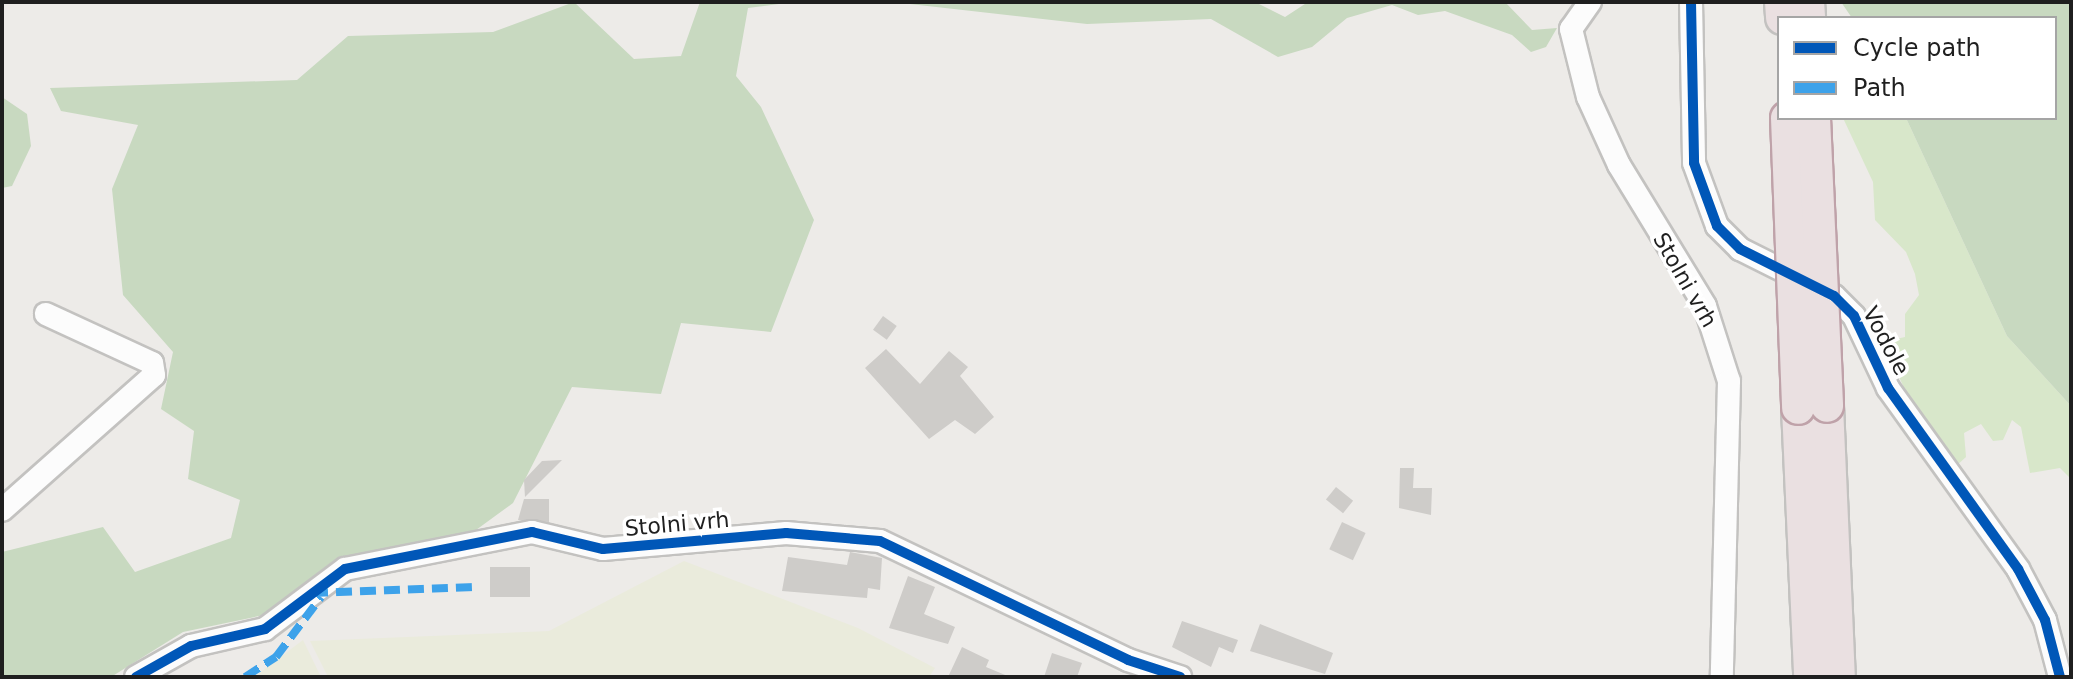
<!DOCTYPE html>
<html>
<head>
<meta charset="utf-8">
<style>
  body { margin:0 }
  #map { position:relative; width:2073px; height:679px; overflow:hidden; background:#edebe8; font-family:"DejaVu Sans",sans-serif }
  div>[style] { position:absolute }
  .farmland>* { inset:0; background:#eaebdc }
  .grass>* { inset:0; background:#d8e7ca }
  .forest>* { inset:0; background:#c8d9c0 }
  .building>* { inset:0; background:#ceccc9; transform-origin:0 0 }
  .roads { filter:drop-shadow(2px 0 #c3c2c0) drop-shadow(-2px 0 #c3c2c0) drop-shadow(0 2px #c3c2c0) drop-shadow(0 -2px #c3c2c0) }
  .minor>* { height:22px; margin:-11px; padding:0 11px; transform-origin:11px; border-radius:11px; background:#fcfcfc }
  .highway>* { height:32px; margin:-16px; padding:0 16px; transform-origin:16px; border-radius:16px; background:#eae0e1 }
  .bridges { filter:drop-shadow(2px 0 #bfa2a9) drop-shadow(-2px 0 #bfa2a9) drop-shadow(0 2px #bfa2a9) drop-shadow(0 -2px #bfa2a9) }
  .highway-bridge>* { height:32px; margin:-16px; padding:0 16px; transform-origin:16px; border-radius:16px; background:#eae0e1 }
  .quiet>* { height:8px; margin-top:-4px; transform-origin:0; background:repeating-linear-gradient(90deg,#3da2ea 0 16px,transparent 0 24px) }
  .cycleway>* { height:10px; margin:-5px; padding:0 5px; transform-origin:5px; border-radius:5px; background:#0057b8 }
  span { translate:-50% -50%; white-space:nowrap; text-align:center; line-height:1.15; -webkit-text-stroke:7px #fff; paint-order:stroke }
  .street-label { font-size:22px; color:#1f1f1f }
  .frame { position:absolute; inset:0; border:4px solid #1f1f1f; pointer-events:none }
  .legend { position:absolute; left:1777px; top:16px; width:280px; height:104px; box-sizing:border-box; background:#fff; border:2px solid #a5a5a5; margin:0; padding:10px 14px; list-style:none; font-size:24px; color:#1f1f1f }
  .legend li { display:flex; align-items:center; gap:16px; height:40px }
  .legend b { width:40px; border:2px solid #a5a5a5 }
</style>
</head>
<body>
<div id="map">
  <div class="farmland">
    <i style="clip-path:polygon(684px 561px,858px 628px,935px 668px,929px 677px,328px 677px,310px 641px,549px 631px)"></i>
    <i style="clip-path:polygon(303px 640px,321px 677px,254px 677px)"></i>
  </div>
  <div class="grass">
    <i style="clip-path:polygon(1843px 118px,1906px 118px,2007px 336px,2071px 406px,2071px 479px,2060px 468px,2030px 473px,2021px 427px,2012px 420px,2003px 440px,1993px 441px,1981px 424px,1964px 433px,1966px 457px,1955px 467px,1917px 416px,1883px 342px,1905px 337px,1905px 314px,1919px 295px,1915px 274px,1906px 252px,1875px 220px,1873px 182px)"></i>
  </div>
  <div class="forest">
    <i style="clip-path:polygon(574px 2px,634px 59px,681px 56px,700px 2px,794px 2px,748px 8px,736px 76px,761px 107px,814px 220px,771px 332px,681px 323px,661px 394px,572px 387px,513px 503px,476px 530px,348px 556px,264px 615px,183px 632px,111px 677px,2px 677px,2px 552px,103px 527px,135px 572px,231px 538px,240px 500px,188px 479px,194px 431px,161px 409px,173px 352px,123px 295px,112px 189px,138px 125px,61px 111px,50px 88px,297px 80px,348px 36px,493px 32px)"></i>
    <i style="clip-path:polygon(892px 2px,1255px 2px,1285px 17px,1308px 2px,1505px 2px,1532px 30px,1557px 28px,1546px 47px,1531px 52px,1512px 35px,1445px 11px,1418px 15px,1392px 5px,1347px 18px,1312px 47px,1278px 57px,1211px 19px,1087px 24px)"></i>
    <i style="clip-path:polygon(1841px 2px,2071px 2px,2071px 406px,2007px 336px,1906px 118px,2055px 118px,2055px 18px,1852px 18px)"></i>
    <i style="clip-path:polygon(2px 97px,27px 114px,31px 146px,12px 186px,2px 188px)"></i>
  </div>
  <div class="building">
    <i style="left:883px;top:316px;width:17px;height:17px;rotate:36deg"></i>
    <i style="clip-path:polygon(886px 349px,920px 384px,949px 351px,968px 367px,960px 376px,994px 417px,975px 434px,955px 420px,929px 439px,865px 368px)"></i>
    <i style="clip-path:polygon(562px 460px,525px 497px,524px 480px,542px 461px)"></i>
    <i style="clip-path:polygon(1400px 468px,1414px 468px,1413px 488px,1432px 488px,1431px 515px,1399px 508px)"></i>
    <i style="left:1336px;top:487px;width:22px;height:16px;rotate:39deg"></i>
    <i style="clip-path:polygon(524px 499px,549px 499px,549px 522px,518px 520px)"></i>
    <i style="left:1342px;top:522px;width:26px;height:30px;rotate:25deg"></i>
    <i style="clip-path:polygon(850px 552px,882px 558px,880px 590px,868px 588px,867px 598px,782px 591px,788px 557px,847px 565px)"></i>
    <i style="left:490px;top:567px;width:40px;height:30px"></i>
    <i style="clip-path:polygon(908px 576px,935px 587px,924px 614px,955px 627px,948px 644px,889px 628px)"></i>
    <i style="clip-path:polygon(1182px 621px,1238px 640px,1233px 653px,1219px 647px,1211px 667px,1172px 647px)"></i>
    <i style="clip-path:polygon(1260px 624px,1333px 653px,1325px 674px,1250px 651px)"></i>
    <i style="clip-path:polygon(962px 647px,989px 660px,986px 667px,1010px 677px,948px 677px)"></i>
    <i style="clip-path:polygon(1052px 653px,1082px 663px,1077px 677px,1044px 677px)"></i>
  </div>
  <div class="roads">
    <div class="minor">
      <i style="left:1590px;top:2px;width:33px;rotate:125deg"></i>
      <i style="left:1571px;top:29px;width:70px;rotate:76deg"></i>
      <i style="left:1588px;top:97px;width:75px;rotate:65.5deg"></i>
      <i style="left:1619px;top:165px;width:165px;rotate:58.6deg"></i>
      <i style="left:1705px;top:306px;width:79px;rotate:72.3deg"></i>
      <i style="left:1729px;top:381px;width:296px;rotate:91.4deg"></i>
      <i style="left:1691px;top:2px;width:161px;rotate:88.9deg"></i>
      <i style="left:1694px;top:163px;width:67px;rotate:69.9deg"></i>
      <i style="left:1717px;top:226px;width:33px;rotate:45deg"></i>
      <i style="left:1740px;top:249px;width:105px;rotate:26.6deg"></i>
      <i style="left:1834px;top:296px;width:28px;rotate:45deg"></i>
      <i style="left:1854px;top:316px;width:80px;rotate:64.7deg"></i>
      <i style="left:1888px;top:388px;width:223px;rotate:54.3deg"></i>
      <i style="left:2018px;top:569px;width:58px;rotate:62.1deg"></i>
      <i style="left:2045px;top:620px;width:59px;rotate:75.3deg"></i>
      <i style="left:2px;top:510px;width:203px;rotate:-41.6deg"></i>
      <i style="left:154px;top:375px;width:12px;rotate:-99deg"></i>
      <i style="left:152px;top:363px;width:117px;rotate:-155.2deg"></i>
      <i style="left:136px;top:677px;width:63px;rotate:-29.4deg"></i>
      <i style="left:191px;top:646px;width:76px;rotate:-12.9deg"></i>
      <i style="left:265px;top:629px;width:100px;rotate:-36.9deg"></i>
      <i style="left:345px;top:569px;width:191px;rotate:-11.2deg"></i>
      <i style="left:532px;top:532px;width:73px;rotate:13.5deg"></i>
      <i style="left:603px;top:549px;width:184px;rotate:-5deg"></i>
      <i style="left:786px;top:533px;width:94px;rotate:4.9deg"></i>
      <i style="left:880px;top:541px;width:275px;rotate:25.6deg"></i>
      <i style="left:1128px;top:660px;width:55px;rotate:18.1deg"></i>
    </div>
    <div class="highway">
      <i style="left:1781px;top:2px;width:16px;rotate:86deg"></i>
      <i style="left:1808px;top:2px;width:16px;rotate:86deg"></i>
      <i style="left:1827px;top:406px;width:271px;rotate:87.5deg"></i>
      <i style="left:1798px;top:408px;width:269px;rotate:87.4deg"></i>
    </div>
  </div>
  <div class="bridges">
    <div class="highway-bridge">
      <i style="left:1787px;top:118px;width:290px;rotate:87.8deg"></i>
      <i style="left:1814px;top:118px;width:288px;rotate:87.4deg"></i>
    </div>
  </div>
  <div class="quiet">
    <i style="left:312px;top:593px;width:163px;rotate:-2.1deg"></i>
    <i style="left:245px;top:677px;width:37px;rotate:-33deg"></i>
    <i style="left:276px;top:657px;width:75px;rotate:-53.1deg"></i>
  </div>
  <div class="cycleway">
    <i style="left:1691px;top:2px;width:161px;rotate:88.9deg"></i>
    <i style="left:1694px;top:163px;width:67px;rotate:69.9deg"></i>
    <i style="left:1717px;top:226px;width:33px;rotate:45deg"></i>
    <i style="left:1740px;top:249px;width:105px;rotate:26.6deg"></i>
    <i style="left:1834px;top:296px;width:28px;rotate:45deg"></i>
    <i style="left:1854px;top:316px;width:80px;rotate:64.7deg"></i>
    <i style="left:1888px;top:388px;width:223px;rotate:54.3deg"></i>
    <i style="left:2018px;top:569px;width:58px;rotate:62.1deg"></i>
    <i style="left:2045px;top:620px;width:59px;rotate:75.3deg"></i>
    <i style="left:136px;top:677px;width:63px;rotate:-29.4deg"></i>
    <i style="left:191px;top:646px;width:76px;rotate:-12.9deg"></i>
    <i style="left:265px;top:629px;width:100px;rotate:-36.9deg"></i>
    <i style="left:345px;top:569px;width:191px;rotate:-11.2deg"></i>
    <i style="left:532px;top:532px;width:73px;rotate:13.5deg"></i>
    <i style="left:603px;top:549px;width:184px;rotate:-5deg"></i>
    <i style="left:786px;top:533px;width:94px;rotate:4.9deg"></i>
    <i style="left:880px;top:541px;width:275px;rotate:25.6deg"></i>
    <i style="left:1128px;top:660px;width:55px;rotate:18.1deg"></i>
  </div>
  <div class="street-label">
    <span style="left:1685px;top:280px;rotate:60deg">Stolni vrh</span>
    <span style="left:1886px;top:341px;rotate:62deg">Vodole</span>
    <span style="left:677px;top:524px;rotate:-5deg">Stolni vrh</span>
  </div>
  <div class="frame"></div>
  <ul class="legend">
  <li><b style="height:10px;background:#0057b8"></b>Cycle path</li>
  <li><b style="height:10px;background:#3da2ea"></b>Path</li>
  </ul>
</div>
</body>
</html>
